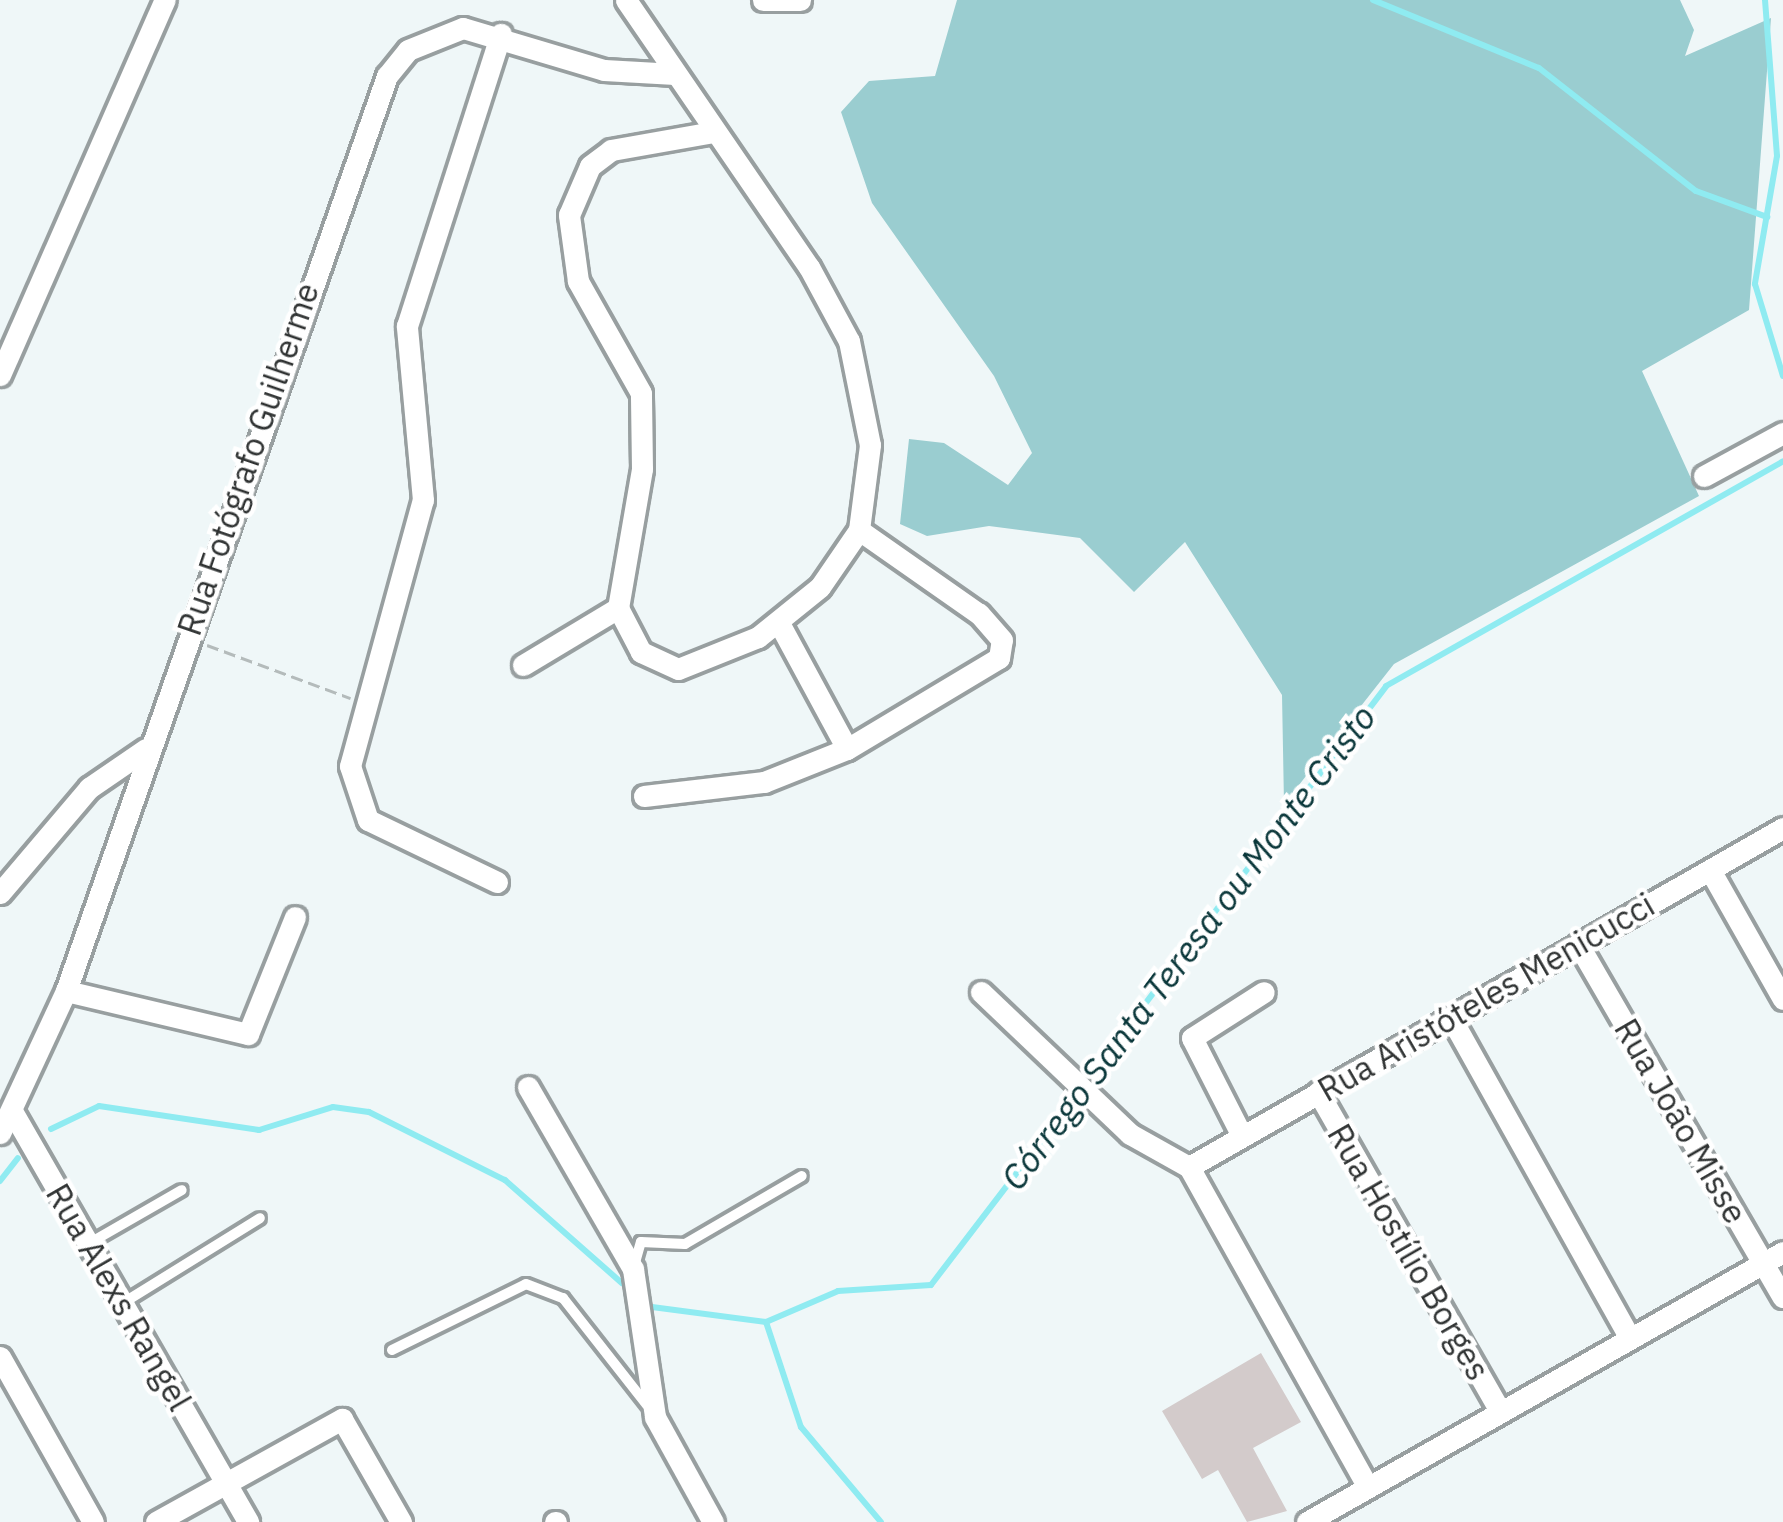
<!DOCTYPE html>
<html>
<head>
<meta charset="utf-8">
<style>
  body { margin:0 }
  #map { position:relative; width:1783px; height:1522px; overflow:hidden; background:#eff7f8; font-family:"IBM Plex Sans",sans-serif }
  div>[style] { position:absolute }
  .green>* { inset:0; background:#9acdd0 }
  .stream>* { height:6px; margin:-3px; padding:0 3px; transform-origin:3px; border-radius:3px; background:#8febf1 }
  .building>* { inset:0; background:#d3cbcb }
  .path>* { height:3px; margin-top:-1.5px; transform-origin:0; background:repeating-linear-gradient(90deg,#b4bbbb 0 12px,transparent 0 18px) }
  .roads { filter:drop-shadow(3px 0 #989fa0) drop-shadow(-3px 0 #989fa0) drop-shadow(0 3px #989fa0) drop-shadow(0 -3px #989fa0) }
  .lane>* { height:10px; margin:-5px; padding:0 5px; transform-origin:5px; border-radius:5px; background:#fff }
  .street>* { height:21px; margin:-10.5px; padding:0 10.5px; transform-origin:10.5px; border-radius:10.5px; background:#fff }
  span { translate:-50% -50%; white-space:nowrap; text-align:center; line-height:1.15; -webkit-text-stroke:9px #fff; paint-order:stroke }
  .street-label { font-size:33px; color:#303333 }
  .water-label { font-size:36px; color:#0a373a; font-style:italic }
</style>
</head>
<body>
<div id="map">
  <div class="green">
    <i style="clip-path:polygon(957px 0,1680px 0,1694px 30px,1685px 56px,1771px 18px,1749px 310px,1642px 371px,1699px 496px,1394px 664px,1284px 804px,1282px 695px,1185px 542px,1134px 592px,1080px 538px,989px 526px,927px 536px,900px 524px,909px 439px,944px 443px,1008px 485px,1032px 453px,994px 376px,872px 203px,841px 112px,869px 81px,935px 76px)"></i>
  </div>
  <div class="stream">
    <i style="left:1373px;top:0;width:179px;rotate:22.3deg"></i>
    <i style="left:1539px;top:68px;width:199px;rotate:38.1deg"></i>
    <i style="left:1696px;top:191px;width:76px;rotate:20.1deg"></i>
    <i style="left:1765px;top:0;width:156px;rotate:85.6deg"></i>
    <i style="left:1777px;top:156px;width:130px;rotate:99.8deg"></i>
    <i style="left:1755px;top:284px;width:96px;rotate:73.1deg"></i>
    <i style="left:1085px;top:1083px;width:498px;rotate:-52.8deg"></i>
    <i style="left:1386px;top:686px;width:456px;rotate:-29.5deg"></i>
    <i style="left:51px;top:1129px;width:53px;rotate:-25.6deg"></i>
    <i style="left:99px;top:1106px;width:162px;rotate:8.5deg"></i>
    <i style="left:259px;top:1130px;width:77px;rotate:-17.3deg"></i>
    <i style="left:333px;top:1107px;width:36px;rotate:8deg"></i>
    <i style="left:369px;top:1112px;width:152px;rotate:26.6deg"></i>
    <i style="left:505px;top:1180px;width:156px;rotate:41.4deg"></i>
    <i style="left:0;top:1181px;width:29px;rotate:-52deg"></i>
    <i style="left:652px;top:1307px;width:115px;rotate:7.5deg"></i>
    <i style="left:766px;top:1322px;width:78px;rotate:-23.3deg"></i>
    <i style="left:838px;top:1291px;width:93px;rotate:-3.7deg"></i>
    <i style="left:931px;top:1285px;width:240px;rotate:-52.6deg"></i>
    <i style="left:766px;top:1322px;width:111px;rotate:71.6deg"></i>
    <i style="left:801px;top:1427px;width:124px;rotate:49.9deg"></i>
  </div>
  <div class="building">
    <i style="clip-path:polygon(1261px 1353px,1301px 1422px,1253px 1448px,1287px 1511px,1247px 1522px,1218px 1470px,1202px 1479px,1162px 1411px)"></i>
  </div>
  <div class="path">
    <i style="left:207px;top:645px;width:153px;rotate:20.3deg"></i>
  </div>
  <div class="roads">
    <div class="lane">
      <i style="left:88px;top:1244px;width:108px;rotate:-29.9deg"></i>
      <i style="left:634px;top:1266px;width:25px;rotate:-74deg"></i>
      <i style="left:641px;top:1242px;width:44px;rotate:2.6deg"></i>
      <i style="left:685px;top:1244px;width:135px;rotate:-30.2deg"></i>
      <i style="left:123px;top:1303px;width:161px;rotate:-31.8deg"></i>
      <i style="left:392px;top:1350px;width:149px;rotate:-26.2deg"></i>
      <i style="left:526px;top:1284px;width:40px;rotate:21deg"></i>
      <i style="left:563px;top:1298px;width:136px;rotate:51.9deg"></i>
    </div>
    <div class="street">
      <i style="left:626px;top:0;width:324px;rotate:55.6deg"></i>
      <i style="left:809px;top:267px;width:84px;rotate:61.6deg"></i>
      <i style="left:849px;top:341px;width:106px;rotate:78.6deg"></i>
      <i style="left:870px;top:445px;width:86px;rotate:97.4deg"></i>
      <i style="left:859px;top:530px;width:69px;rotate:124.4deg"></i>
      <i style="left:820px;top:587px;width:80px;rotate:141.1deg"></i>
      <i style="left:758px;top:637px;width:86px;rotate:158.2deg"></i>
      <i style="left:678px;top:669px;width:41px;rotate:-155.3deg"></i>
      <i style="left:641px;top:652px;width:50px;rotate:-117.6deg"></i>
      <i style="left:618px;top:608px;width:141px;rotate:-80.2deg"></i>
      <i style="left:642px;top:469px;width:76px;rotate:-90.8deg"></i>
      <i style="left:641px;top:393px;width:129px;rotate:-119.4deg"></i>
      <i style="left:578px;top:281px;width:67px;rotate:-97.8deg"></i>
      <i style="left:569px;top:215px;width:53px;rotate:-66.8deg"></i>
      <i style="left:590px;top:166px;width:26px;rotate:-37deg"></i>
      <i style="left:611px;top:150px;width:104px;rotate:-10deg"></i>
      <i style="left:763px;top:0;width:37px"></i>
      <i style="left:0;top:375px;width:410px;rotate:-66.3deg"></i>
      <i style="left:1704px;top:476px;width:90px;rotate:-28.6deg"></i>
      <i style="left:779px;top:623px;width:143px;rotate:61.6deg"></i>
      <i style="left:523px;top:665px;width:111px;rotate:-31deg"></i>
      <i style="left:644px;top:796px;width:121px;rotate:-6.7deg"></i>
      <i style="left:764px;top:782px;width:89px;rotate:-21.7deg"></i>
      <i style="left:847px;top:749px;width:177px;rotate:-30.9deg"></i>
      <i style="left:999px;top:658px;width:18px;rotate:-81deg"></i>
      <i style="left:1002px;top:640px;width:35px;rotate:-131deg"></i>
      <i style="left:979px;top:614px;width:146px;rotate:-145deg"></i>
      <i style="left:1710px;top:870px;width:148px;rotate:60.5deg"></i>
      <i style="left:497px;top:882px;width:143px;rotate:-154.3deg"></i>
      <i style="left:368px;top:820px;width:57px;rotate:-108.4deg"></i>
      <i style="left:350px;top:766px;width:276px;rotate:-74.7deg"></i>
      <i style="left:423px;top:500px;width:175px;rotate:-95.3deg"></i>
      <i style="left:407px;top:326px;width:307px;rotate:-72.2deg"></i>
      <i style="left:0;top:893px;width:138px;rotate:-49.7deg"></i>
      <i style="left:89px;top:788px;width:69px;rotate:-34.4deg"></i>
      <i style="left:1578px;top:944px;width:408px;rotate:59.9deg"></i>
      <i style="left:66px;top:991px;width:187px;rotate:13.3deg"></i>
      <i style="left:248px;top:1034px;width:126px;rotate:-68.1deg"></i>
      <i style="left:981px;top:992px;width:206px;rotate:43.6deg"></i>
      <i style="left:1130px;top:1134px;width:68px;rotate:29.2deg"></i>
      <i style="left:1189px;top:1167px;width:367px;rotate:60.8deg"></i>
      <i style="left:1451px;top:1018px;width:367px;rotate:60.8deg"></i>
      <i style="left:528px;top:1087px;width:210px;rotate:60deg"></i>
      <i style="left:633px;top:1269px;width:150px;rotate:81.5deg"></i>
      <i style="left:655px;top:1417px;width:120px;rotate:61.1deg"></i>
      <i style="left:1318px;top:1092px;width:367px;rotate:60.3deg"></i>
      <i style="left:12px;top:1111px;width:474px;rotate:60.1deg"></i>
      <i style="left:0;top:1133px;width:157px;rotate:-65.1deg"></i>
      <i style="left:66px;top:991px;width:970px;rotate:-70.67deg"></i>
      <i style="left:387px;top:76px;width:33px;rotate:-51deg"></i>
      <i style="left:408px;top:50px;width:59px;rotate:-21.8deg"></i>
      <i style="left:463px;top:28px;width:147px;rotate:16.6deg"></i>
      <i style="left:604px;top:70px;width:71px;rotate:3.2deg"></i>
      <i style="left:1242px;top:1136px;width:110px;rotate:-117deg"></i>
      <i style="left:1192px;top:1038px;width:85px;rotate:-32.6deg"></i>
      <i style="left:1189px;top:1167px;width:684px;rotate:-29.71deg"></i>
      <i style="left:0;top:1357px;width:189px;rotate:60.6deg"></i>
      <i style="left:156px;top:1522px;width:213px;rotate:-29deg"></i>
      <i style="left:342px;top:1419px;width:119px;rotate:60.2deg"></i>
      <i style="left:555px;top:1522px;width:1px"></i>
      <i style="left:1307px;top:1522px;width:547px;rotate:-29.56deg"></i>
    </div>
  </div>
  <div class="street-label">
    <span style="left:248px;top:459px;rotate:-71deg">Rua Fotógrafo Guilherme</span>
    <span style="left:1486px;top:997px;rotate:-30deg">Rua Aristóteles Menicucci</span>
    <span style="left:1681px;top:1121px;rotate:60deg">Rua João Misse</span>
    <span style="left:1409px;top:1252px;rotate:60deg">Rua Hostílio Borges</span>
    <span style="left:119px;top:1297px;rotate:60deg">Rua Alexs Rangel</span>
  </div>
  <div class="water-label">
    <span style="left:1188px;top:947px;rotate:-53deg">Córrego Santa Teresa ou Monte Cristo</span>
  </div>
</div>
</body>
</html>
